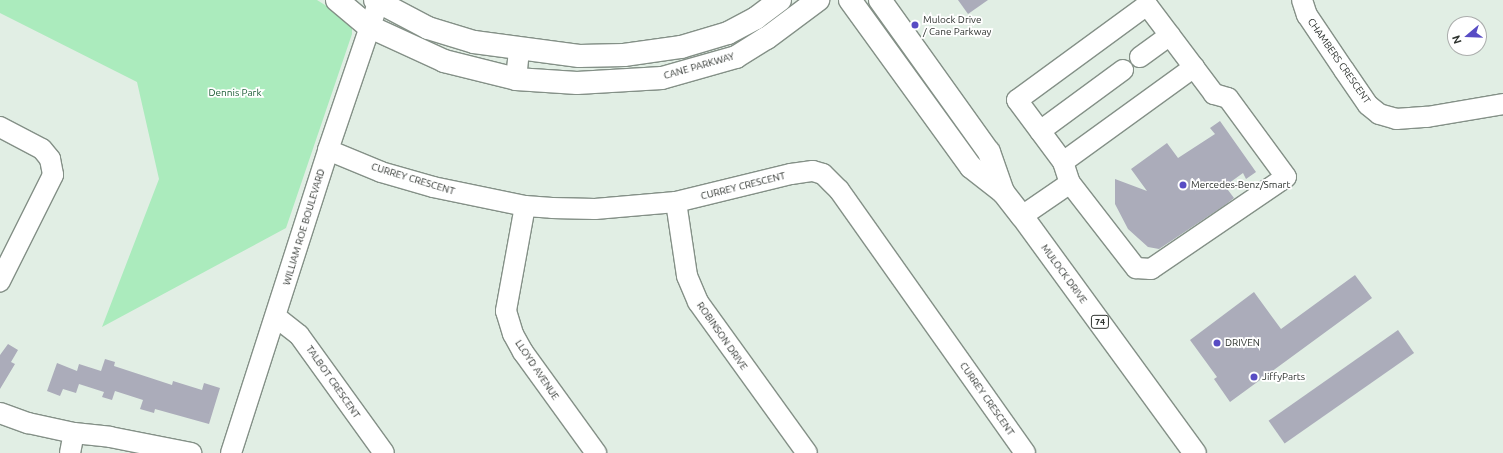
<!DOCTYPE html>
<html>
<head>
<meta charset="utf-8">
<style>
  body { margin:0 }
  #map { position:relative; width:1503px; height:453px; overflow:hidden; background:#e1eee4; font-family:Ubuntu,sans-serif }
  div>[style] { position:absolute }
  .green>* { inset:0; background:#abebbd }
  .building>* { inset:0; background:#abacba; transform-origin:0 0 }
  .roads { filter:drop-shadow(1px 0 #849087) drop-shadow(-1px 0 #849087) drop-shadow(0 1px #849087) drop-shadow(0 -1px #849087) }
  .minor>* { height:20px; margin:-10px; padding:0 10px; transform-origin:10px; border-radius:10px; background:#fff }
  .major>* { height:22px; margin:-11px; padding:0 11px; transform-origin:11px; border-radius:11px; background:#fff }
  .dots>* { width:11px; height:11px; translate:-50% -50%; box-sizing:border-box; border:2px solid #fff; border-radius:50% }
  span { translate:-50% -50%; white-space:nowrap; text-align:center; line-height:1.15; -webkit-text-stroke:3.5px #fff; paint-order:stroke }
  .shield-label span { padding:1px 3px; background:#fff; border:1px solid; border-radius:3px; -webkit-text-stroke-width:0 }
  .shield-label { font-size:9px; color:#2e332f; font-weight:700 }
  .poi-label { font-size:10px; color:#2e332f }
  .left { translate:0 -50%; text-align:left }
  .street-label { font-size:10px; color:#2e332f }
  .park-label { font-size:10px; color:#1a5c34 }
  .north { position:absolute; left:1447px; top:16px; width:40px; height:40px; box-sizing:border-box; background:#fff; border:1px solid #abadac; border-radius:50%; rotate:251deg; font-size:11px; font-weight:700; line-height:16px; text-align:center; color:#2e332f }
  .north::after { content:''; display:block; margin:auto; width:14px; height:18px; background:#584cc4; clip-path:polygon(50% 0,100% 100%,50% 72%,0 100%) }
</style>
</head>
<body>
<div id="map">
  <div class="green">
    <i style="clip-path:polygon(0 0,317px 0,352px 22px,352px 34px,286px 228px,102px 327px,159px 179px,137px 82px,0 13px)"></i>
  </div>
  <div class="building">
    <i style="clip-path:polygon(958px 0,988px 0,968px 14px)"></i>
    <i style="clip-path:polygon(1220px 121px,1256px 172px,1246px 179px,1243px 173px,1225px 186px,1234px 198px,1225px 205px,1159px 249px,1148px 247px,1128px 229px,1115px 204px,1115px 179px,1147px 191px,1131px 169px,1167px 143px,1178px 158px,1215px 134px,1210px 128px)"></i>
    <i style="clip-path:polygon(1355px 275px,1372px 298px,1230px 402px,1214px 379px,1217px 377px,1190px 340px,1254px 292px,1281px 329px)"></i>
    <i style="left:1398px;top:330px;width:28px;height:158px;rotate:55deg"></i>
    <i style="clip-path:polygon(8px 344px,18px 350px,11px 362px,15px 364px,0 389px,0 355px)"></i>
    <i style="clip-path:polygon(105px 359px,115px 362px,114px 366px,172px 385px,173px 381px,202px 390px,204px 383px,220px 388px,209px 424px,155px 409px,154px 413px,140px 409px,143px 400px,115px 391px,112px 400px,102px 397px,104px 392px,79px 384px,76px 393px,63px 389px,60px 396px,47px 391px,57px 363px,77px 371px,79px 364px,101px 371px)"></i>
  </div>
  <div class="roads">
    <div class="minor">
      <i style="left:1302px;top:0;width:16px;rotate:72deg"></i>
      <i style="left:1307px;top:15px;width:66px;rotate:56.1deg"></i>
      <i style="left:1344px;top:70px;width:42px;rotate:55.6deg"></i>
      <i style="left:1368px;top:105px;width:14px;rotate:39deg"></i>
      <i style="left:1379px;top:114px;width:18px;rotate:16deg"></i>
      <i style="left:1396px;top:119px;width:31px;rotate:-4deg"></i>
      <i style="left:1427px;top:117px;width:77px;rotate:-9.7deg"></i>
      <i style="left:1140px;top:57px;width:37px;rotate:-36deg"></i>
      <i style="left:516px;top:79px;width:31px;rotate:-84deg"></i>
      <i style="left:0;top:127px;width:47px;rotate:27.6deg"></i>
      <i style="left:42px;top:149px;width:13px;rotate:51deg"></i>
      <i style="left:50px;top:159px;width:16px;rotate:79deg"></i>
      <i style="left:53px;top:175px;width:119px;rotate:116.6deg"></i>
      <i style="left:1040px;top:131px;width:103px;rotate:-36.3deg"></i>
      <i style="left:328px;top:150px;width:57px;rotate:22.5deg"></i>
      <i style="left:381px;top:172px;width:54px;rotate:16.1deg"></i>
      <i style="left:433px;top:187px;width:94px;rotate:11.7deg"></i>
      <i style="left:525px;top:206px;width:27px;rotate:4deg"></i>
      <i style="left:552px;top:208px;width:43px;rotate:1.3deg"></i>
      <i style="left:595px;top:209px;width:81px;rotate:-4.9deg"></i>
      <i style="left:676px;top:202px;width:118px;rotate:-13.7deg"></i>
      <i style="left:791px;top:174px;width:22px;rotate:-8deg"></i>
      <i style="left:813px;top:171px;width:10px;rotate:17deg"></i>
      <i style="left:823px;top:174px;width:23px;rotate:45deg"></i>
      <i style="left:839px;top:190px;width:322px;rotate:54.7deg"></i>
      <i style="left:1063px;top:162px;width:162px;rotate:-35.9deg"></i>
      <i style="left:676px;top:202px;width:75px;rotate:81.5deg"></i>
      <i style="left:687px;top:276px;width:28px;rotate:67deg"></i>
      <i style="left:698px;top:302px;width:186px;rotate:54.2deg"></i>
      <i style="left:525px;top:206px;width:107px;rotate:100.3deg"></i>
      <i style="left:506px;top:311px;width:24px;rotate:73deg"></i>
      <i style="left:513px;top:334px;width:21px;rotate:61deg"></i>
      <i style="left:523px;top:352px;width:125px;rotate:54.1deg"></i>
      <i style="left:1022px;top:216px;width:58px;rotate:-34.5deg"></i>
      <i style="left:1070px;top:183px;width:108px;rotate:52.2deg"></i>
      <i style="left:1136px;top:268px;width:15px;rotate:4deg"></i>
      <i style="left:1151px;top:269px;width:163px;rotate:-34.3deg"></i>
      <i style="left:1286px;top:177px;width:98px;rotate:-126.3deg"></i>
      <i style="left:1228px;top:98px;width:15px;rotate:-164deg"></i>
      <i style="left:1214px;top:94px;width:111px;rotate:-127deg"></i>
      <i style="left:1147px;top:5px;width:161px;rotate:143.8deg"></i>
      <i style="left:1017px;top:100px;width:77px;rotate:53.4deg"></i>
      <i style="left:1063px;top:162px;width:22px;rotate:72deg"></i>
      <i style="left:276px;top:317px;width:29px;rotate:38deg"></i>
      <i style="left:299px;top:335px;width:145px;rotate:54.2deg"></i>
      <i style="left:0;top:413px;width:30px;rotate:20deg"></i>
      <i style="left:28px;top:423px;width:47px;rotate:12.3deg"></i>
      <i style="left:74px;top:433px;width:36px;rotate:6deg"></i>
      <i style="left:110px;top:437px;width:83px;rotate:11.2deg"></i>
      <i style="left:70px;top:453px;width:20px;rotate:-79deg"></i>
      <i style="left:231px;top:453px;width:318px;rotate:-72.2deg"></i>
      <i style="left:328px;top:150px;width:155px;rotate:-71.2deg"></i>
    </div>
    <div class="major">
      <i style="left:337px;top:0;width:40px;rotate:40deg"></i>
      <i style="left:368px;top:26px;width:84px;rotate:24.7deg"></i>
      <i style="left:444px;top:61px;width:74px;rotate:14deg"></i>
      <i style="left:516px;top:79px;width:61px;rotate:3.8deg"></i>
      <i style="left:577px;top:83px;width:85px;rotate:-3.4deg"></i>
      <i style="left:662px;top:78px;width:77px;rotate:-15.8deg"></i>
      <i style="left:736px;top:57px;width:36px;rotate:-32deg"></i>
      <i style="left:767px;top:38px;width:64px;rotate:-36.7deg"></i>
      <i style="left:375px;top:0;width:60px;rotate:27.8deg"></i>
      <i style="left:428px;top:28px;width:48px;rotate:16.9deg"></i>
      <i style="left:474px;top:42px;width:106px;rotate:7.6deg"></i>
      <i style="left:579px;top:56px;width:45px;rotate:-1.3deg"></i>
      <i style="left:624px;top:55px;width:58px;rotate:-8deg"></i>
      <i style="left:681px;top:47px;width:49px;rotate:-16.6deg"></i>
      <i style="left:728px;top:33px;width:32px;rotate:-28deg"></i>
      <i style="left:756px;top:18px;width:30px;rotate:-37deg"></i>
      <i style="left:850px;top:0;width:206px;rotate:54.1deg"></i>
      <i style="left:971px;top:167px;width:41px;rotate:38deg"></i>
      <i style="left:1003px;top:192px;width:31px;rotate:52deg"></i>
      <i style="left:1022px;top:216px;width:293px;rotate:53.9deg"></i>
      <i style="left:880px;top:0;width:187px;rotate:54.4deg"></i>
      <i style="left:989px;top:152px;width:42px;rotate:70.7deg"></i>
    </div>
  </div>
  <div class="dots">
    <i style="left:915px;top:25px;background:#584cc4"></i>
    <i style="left:1183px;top:185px;background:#584cc4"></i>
    <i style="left:1217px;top:343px;background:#584cc4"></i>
    <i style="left:1254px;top:377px;background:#584cc4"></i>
  </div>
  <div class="shield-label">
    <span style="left:1100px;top:322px">74</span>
  </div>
  <div class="poi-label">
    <span class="left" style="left:923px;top:25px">Mulock Drive<br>/ Cane Parkway</span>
    <span class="left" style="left:1191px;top:185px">Mercedes-Benz/Smart</span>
    <span class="left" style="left:1225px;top:343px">DRIVEN</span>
    <span class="left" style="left:1262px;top:377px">JiffyParts</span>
  </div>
  <div class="street-label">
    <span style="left:1339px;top:61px;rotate:55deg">CHAMBERS CRESCENT</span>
    <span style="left:699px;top:66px;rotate:-16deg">CANE PARKWAY</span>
    <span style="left:413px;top:179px;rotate:17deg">CURREY CRESCENT</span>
    <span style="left:743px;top:186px;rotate:-14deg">CURREY CRESCENT</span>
    <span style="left:304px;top:227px;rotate:-73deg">WILLIAM ROE BOULEVARD</span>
    <span style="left:1064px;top:274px;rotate:54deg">MULOCK DRIVE</span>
    <span style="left:722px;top:336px;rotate:55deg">ROBINSON DRIVE</span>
    <span style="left:537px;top:370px;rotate:56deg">LLOYD AVENUE</span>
    <span style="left:333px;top:382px;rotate:55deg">TALBOT CRESCENT</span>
    <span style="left:987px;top:399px;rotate:55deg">CURREY CRESCENT</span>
  </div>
  <div class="park-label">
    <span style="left:235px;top:93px">Dennis Park</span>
  </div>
  <div class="north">N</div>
</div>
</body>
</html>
